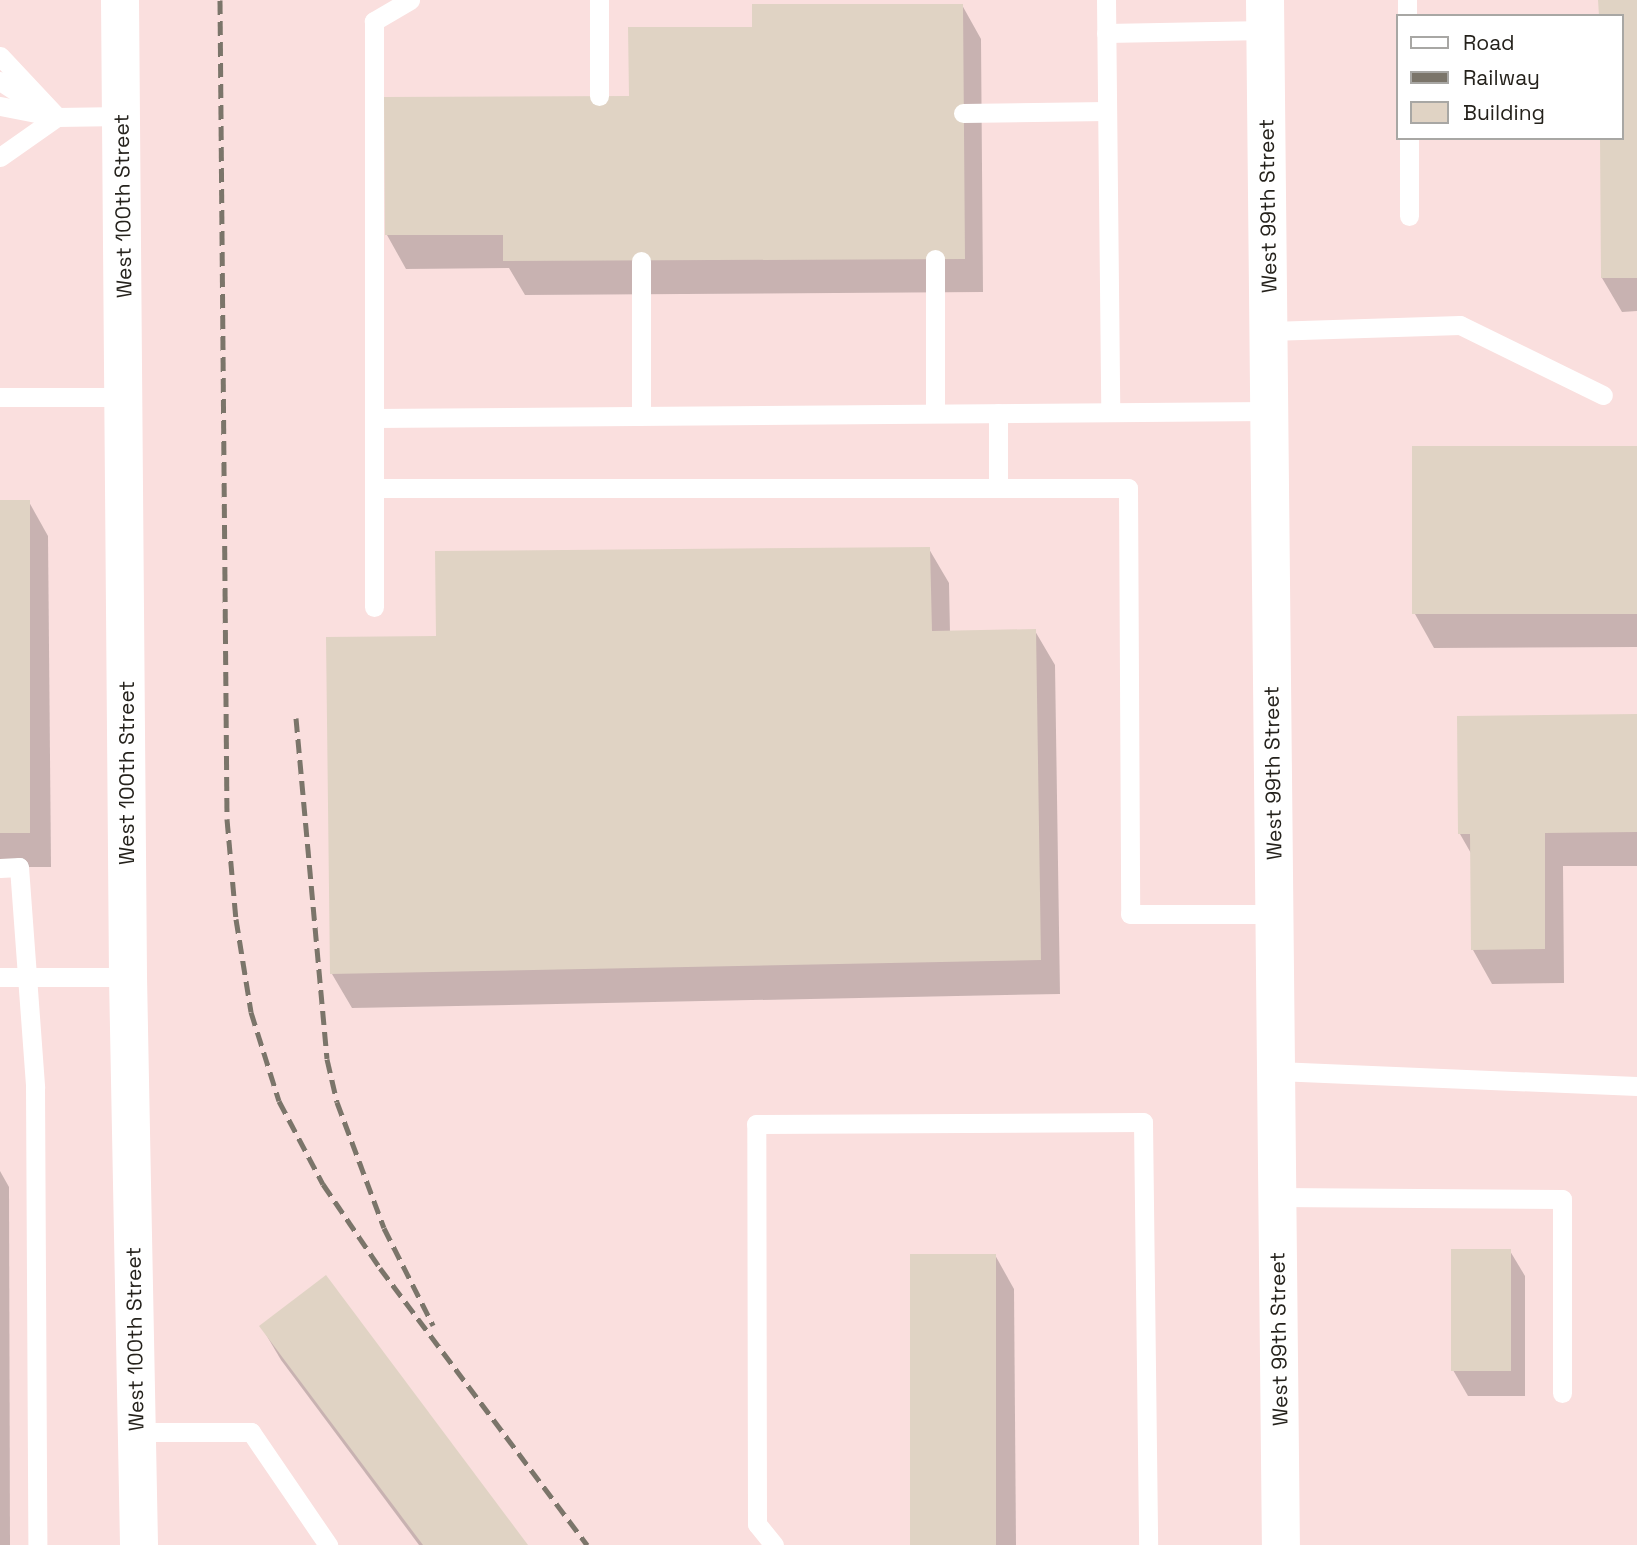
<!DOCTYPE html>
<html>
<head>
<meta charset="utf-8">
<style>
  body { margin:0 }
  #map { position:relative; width:1637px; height:1545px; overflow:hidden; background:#f9efde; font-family:"Space Grotesk",sans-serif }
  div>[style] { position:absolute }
  .industrial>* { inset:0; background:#fadfde }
  .shadow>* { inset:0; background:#0003 }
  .building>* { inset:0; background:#e0d3c4; transform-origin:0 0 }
  .service>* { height:19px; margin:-9.5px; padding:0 9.5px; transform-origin:9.5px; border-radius:9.5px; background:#fff }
  .minor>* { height:38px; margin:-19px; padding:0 19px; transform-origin:19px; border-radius:19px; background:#fff }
  .tertiary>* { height:38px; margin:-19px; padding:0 19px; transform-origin:19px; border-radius:19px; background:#fff }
  .rail>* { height:5px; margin-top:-2.5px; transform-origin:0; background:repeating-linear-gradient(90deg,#7b756a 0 14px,transparent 0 21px) }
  span { translate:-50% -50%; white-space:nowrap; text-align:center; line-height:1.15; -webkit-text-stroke:6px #fff; paint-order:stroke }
  .street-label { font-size:21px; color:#25221c }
  .legend { position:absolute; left:1396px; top:14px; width:228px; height:126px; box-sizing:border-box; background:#fff; border:2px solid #a8a7a4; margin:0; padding:9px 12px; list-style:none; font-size:21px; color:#25221c }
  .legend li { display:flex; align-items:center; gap:14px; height:35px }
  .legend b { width:35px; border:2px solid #a8a7a4 }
</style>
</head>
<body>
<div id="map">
  <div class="industrial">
    <i style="clip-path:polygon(evenodd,0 0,1637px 0,1637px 1545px,0 1545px,0 0,1397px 16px,1621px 16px,1621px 138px,1397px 138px,1397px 16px)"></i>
  </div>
  <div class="shadow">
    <i style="clip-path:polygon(1600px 0,1637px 0,1637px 311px,1622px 312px,1602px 278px,1621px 138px,1621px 16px)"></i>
    <i style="clip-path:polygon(962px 5px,981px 39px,983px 292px,525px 295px,509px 268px,406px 269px,387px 235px,754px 29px)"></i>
    <i style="clip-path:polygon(1637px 448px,1637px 647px,1434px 648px,1415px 614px)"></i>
    <i style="clip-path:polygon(0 502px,29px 502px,48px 536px,51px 867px,0 867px)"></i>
    <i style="clip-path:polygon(929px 549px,949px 583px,950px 633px,1035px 631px,1055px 665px,1060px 994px,352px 1008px,332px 974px,438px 638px)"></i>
    <i style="clip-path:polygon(1637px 716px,1637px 866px,1563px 866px,1564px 983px,1492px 984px,1473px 950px,1472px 855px,1460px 834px)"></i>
    <i style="clip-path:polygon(0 1171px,9px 1187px,10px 1545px,0 1545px)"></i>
    <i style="clip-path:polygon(1510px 1251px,1525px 1276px,1525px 1396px,1468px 1396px,1453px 1370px)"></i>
    <i style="clip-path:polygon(995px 1255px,1014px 1289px,1016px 1545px,914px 1545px)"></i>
    <i style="clip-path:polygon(261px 1326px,526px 1545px,419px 1545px,281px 1360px)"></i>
  </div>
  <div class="building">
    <i style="clip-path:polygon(1598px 0,1637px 0,1637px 278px,1601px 278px,1600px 138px,1621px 138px,1621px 16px,1599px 16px)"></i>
    <i style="clip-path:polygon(752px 4px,963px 4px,965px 259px,503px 261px,503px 235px,385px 235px,384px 97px,629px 96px,628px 27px,752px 27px)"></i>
    <i style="left:1637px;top:446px;width:168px;height:225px;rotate:90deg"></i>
    <i style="left:0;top:500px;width:30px;height:333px"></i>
    <i style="clip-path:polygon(930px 547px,932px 631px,1036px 629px,1041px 960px,330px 974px,326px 637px,436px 636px,435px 551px)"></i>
    <i style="clip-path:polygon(1637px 714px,1637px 832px,1545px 833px,1545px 949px,1471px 950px,1470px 834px,1458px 834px,1457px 716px)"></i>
    <i style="left:1451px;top:1249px;width:60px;height:122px"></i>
    <i style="left:910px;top:1254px;width:86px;height:291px"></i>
    <i style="clip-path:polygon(326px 1275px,528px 1545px,423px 1545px,259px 1326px)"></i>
  </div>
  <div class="service">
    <i style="left:410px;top:0;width:42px;rotate:149.7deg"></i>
    <i style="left:374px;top:21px;width:397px;rotate:90deg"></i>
    <i style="left:374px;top:418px;width:895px;rotate:-0.45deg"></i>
    <i style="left:599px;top:0;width:96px;rotate:90deg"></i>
    <i style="left:1106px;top:0;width:412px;rotate:89.4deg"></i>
    <i style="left:1407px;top:0;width:16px;rotate:90deg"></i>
    <i style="left:1106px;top:33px;width:160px;rotate:-1.1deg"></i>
    <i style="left:0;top:56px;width:83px;rotate:46.9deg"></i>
    <i style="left:0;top:81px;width:38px;rotate:33deg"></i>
    <i style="left:0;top:106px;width:47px;rotate:11.1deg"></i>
    <i style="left:963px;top:113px;width:144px;rotate:-0.8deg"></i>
    <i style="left:1409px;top:138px;width:78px;rotate:90deg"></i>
    <i style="left:0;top:157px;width:70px;rotate:-35.1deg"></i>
    <i style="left:57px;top:117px;width:65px;rotate:-0.9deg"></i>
    <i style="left:935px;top:259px;width:154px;rotate:90deg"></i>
    <i style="left:641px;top:261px;width:155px;rotate:90deg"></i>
    <i style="left:1269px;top:331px;width:191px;rotate:-1.8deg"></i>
    <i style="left:1460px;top:325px;width:159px;rotate:26.1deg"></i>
    <i style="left:0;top:397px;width:125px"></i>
    <i style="left:998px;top:413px;width:75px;rotate:90deg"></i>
    <i style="left:374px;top:418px;width:189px;rotate:90deg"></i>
    <i style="left:374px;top:488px;width:754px"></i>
    <i style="left:1128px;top:488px;width:426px;rotate:89.7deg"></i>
    <i style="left:1130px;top:914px;width:145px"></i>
    <i style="left:0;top:868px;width:19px;rotate:-3deg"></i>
    <i style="left:19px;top:867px;width:221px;rotate:85.8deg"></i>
    <i style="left:35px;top:1087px;width:458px;rotate:89.7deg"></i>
    <i style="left:0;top:977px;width:128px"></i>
    <i style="left:1277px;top:1071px;width:360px;rotate:2.4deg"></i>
    <i style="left:1278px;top:1197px;width:284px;rotate:0.4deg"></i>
    <i style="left:1562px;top:1199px;width:194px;rotate:90deg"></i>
    <i style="left:137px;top:1432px;width:114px"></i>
    <i style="left:251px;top:1432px;width:137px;rotate:55.7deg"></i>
    <i style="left:774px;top:1545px;width:27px;rotate:-129deg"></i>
    <i style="left:757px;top:1524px;width:400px;rotate:-90.1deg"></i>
    <i style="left:756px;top:1124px;width:387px;rotate:-0.3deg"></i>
    <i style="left:1143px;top:1122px;width:423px;rotate:89.3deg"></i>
  </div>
  <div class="minor">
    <i style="left:120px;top:0;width:977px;rotate:89.53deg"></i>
    <i style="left:128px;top:977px;width:568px;rotate:88.89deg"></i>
  </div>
  <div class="tertiary">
    <i style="left:1265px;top:0;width:1545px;rotate:89.41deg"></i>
  </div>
  <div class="rail">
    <i style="left:220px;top:0;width:819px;rotate:89.51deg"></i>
    <i style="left:227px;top:819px;width:100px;rotate:84.9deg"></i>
    <i style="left:236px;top:919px;width:94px;rotate:80.8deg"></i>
    <i style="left:251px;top:1012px;width:93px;rotate:72.5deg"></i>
    <i style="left:279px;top:1101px;width:94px;rotate:62.1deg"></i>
    <i style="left:323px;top:1184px;width:102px;rotate:55.8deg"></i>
    <i style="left:380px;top:1268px;width:346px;rotate:53.2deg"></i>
    <i style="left:296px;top:718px;width:342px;rotate:84.8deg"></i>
    <i style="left:327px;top:1059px;width:44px;rotate:76.9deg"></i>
    <i style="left:337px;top:1102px;width:134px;rotate:69.5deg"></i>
    <i style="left:384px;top:1228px;width:109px;rotate:63.2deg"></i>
  </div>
  <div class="street-label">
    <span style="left:123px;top:206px;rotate:-91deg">West 100th Street</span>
    <span style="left:1268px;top:206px;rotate:-91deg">West 99th Street</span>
    <span style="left:127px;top:773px;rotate:-90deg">West 100th Street</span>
    <span style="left:1273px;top:773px;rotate:-91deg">West 99th Street</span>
    <span style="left:135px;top:1339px;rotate:-91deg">West 100th Street</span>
    <span style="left:1279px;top:1339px;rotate:-91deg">West 99th Street</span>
  </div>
  <ul class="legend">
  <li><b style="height:9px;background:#fff"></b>Road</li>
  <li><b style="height:9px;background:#7b756a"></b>Railway</li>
  <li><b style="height:19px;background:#e0d3c4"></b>Building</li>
  </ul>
</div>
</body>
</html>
